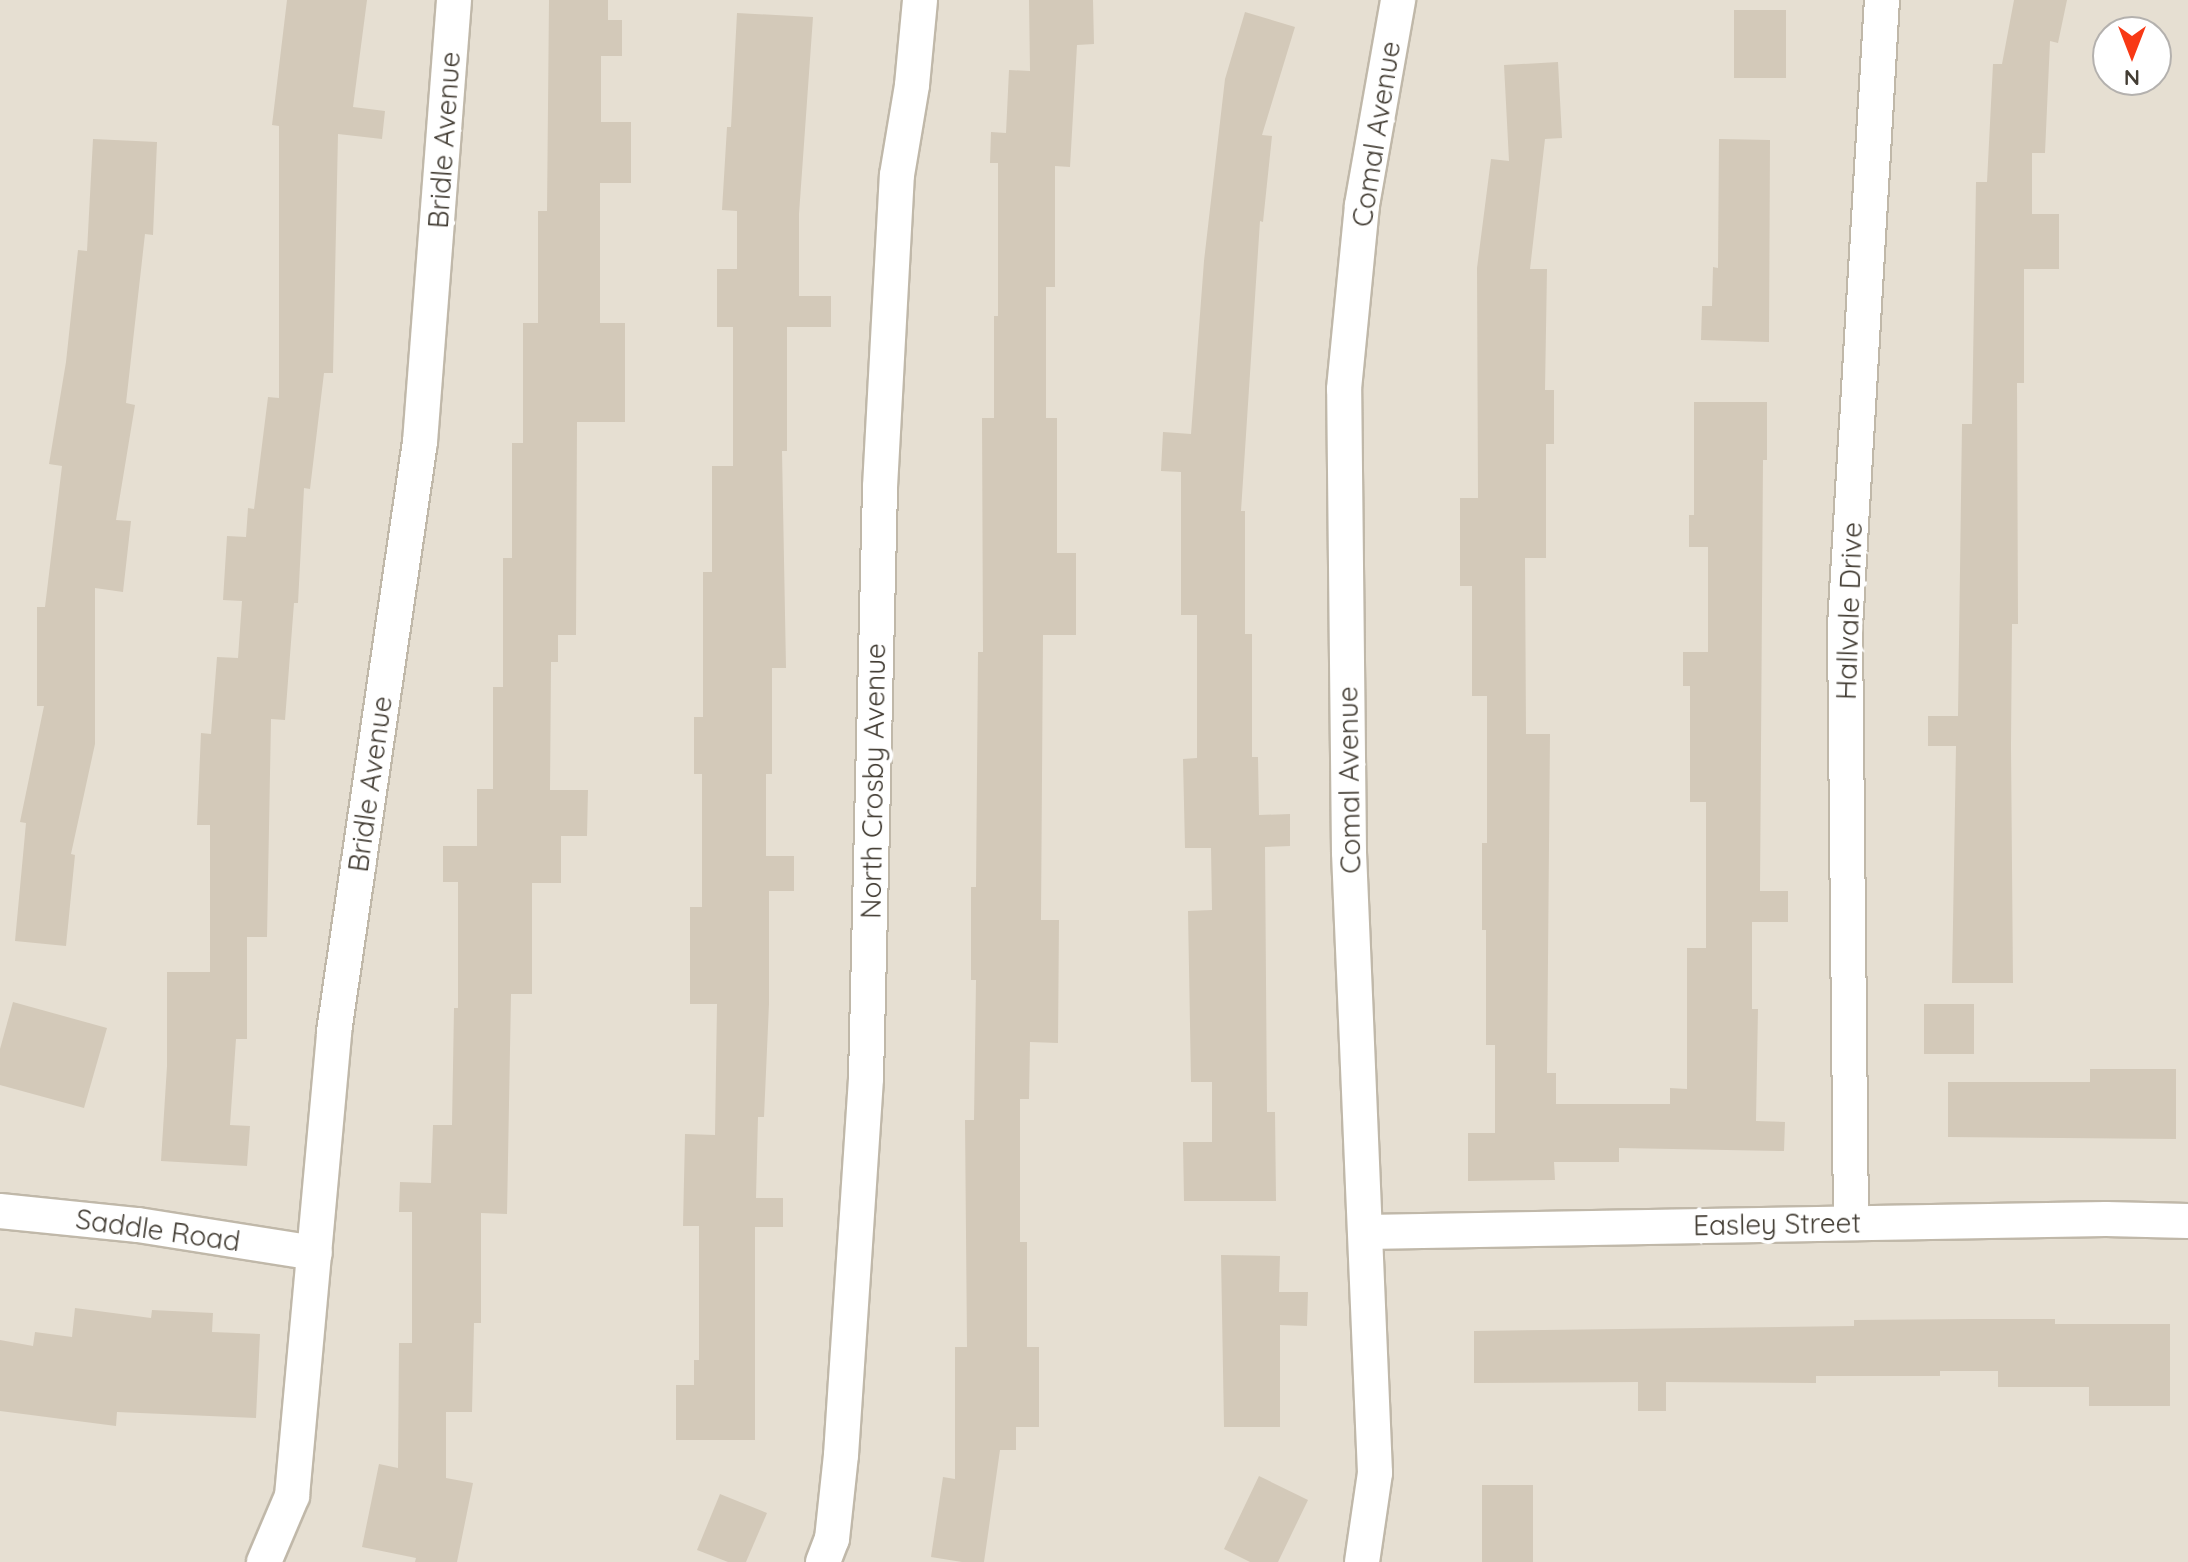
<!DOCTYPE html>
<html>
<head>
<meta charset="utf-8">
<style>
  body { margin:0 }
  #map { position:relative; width:2188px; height:1562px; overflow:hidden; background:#f2ede4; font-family:Quicksand,sans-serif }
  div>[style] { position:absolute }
  .residential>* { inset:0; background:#e6dfd2 }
  .building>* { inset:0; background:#d3c9b9; transform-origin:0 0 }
  .roads { filter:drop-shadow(2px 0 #c0b8a9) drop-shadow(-2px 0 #c0b8a9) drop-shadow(0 2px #c0b8a9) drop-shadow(0 -2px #c0b8a9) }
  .minor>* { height:34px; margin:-17px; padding:0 17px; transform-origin:17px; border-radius:17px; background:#fff }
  span { translate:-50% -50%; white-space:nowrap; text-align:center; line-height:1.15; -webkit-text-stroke:8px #fff; paint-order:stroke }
  .street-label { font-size:28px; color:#433d34 }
  .north { position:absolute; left:2092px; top:16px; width:80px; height:80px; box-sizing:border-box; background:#fff; border:2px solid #b4b1ae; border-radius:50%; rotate:180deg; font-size:22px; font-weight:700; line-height:32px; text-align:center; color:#433d34 }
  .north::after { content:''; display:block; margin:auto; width:28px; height:36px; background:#f83915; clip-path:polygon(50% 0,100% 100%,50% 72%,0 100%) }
</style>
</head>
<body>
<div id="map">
  <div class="residential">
    <i style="clip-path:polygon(evenodd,0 0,2188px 0,2188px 1562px,0 1562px,0 0,2108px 32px,2156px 32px,2156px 80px,2108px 80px,2108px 32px)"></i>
  </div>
  <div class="building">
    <i style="clip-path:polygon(287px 0,367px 0,353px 107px,385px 111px,382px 139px,338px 134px,333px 373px,324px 373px,310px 489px,304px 488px,298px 603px,294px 603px,285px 720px,271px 719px,267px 937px,247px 937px,247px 1039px,236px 1039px,230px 1125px,250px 1126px,247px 1166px,161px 1161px,167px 1066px,167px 972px,210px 972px,210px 825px,197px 825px,201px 733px,211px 734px,217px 657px,238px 658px,242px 601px,223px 600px,227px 536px,246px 537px,248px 508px,254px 509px,268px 397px,279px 398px,279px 126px,272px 125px)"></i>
    <i style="clip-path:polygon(549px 0,608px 0,608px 20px,622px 20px,622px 56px,601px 56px,601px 122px,631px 122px,631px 183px,600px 183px,600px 323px,625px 323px,625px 422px,577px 422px,576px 635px,558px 635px,558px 662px,551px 662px,550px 790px,588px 790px,587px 836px,561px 836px,561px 883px,532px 883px,532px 994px,511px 994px,507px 1214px,481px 1213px,481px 1323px,474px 1323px,472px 1412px,446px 1412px,446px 1478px,473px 1483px,457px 1562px,415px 1562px,416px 1558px,362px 1547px,379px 1464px,398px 1468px,399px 1343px,412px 1343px,412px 1212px,399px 1212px,400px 1182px,431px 1183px,433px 1125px,452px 1125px,454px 1008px,458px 1008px,458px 882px,443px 882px,443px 846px,477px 846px,477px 789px,493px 789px,493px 687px,503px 687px,503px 558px,512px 558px,512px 443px,523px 443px,523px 323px,538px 323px,538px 211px,547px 211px)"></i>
    <i style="clip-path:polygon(1029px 0,1093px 0,1094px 44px,1077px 45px,1070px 167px,1055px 166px,1055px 287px,1046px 287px,1046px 418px,1057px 418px,1057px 553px,1076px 553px,1076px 635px,1043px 635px,1041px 920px,1059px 920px,1058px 1043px,1030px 1042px,1029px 1099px,1020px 1099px,1020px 1242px,1027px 1242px,1027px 1347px,1039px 1347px,1039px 1427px,1016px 1427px,1016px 1450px,1000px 1450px,984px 1562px,962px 1562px,931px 1557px,943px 1477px,955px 1479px,955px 1347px,967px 1347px,965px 1120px,974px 1120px,976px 980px,971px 980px,971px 887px,976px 887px,978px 652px,983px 652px,982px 418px,994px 418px,994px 316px,998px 316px,998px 163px,990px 163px,991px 132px,1006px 133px,1009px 70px,1030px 71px)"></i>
    <i style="clip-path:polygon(2014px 0,2067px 0,2058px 43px,2050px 41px,2045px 153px,2032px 153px,2032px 214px,2059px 214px,2059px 269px,2024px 269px,2024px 383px,2017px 383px,2018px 624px,2012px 624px,2011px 746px,2013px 983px,1952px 983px,1956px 746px,1928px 746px,1928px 716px,1958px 716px,1962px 424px,1972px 424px,1976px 182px,1987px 182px,1993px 64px,2002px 64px)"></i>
    <i style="left:1734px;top:10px;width:52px;height:68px"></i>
    <i style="clip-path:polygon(1245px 12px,1295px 27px,1262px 135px,1272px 136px,1263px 222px,1260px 221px,1241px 511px,1245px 511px,1245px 634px,1252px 634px,1252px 757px,1258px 757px,1259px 815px,1290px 814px,1290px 846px,1265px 847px,1267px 1112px,1275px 1112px,1276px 1201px,1184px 1201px,1183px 1142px,1212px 1142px,1212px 1082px,1191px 1082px,1188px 911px,1212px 910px,1211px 848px,1185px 848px,1183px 759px,1197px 758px,1197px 615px,1181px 615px,1181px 472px,1161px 471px,1163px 432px,1191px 434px,1204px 261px,1225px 79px)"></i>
    <i style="clip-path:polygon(737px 13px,813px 17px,799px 214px,799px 296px,831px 296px,831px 327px,787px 327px,787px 451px,782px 451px,786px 668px,772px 668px,772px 774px,766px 774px,766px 856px,794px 856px,794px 891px,769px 891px,769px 1004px,764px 1117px,758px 1117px,756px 1198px,783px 1198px,783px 1227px,755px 1227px,755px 1440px,676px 1440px,676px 1385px,694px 1385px,694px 1360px,699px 1360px,699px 1226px,683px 1226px,685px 1134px,715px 1135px,717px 1004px,690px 1004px,690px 907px,702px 907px,702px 774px,694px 774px,694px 717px,703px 717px,703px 572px,712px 572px,712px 466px,733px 466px,733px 327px,717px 327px,717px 269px,737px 269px,737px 211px,722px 210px,727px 127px,731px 127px)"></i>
    <i style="clip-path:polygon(1558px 62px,1562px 138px,1545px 139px,1530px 269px,1547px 269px,1545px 390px,1554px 390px,1554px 444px,1546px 444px,1546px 558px,1525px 558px,1526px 734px,1550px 734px,1547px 1073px,1556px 1073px,1556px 1104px,1670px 1104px,1670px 1088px,1687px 1089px,1687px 948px,1706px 948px,1706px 802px,1690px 802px,1690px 686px,1683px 686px,1683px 652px,1708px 652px,1708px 547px,1689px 547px,1689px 515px,1694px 515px,1694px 402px,1767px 402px,1767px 460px,1763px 460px,1760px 891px,1788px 891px,1788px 922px,1752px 922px,1752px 1009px,1758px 1009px,1756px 1121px,1785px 1122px,1784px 1151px,1619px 1148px,1619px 1162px,1554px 1162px,1555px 1180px,1468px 1181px,1468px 1133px,1495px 1133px,1495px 1045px,1486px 1045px,1486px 930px,1482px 930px,1482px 843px,1487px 843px,1487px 696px,1472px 696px,1472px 586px,1460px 586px,1460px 498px,1478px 498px,1477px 268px,1491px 159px,1509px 161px,1504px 65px)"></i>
    <i style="clip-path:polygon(93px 139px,157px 142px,153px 235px,145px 234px,126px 403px,135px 405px,116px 520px,131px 521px,123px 592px,95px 588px,95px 744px,71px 854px,75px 855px,66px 946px,15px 941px,26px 823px,20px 822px,44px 706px,37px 706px,37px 607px,45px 607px,62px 466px,49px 464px,66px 362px,78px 250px,87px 251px)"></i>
    <i style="clip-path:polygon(1719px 139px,1770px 140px,1769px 342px,1701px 340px,1702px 306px,1712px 306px,1713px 267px,1718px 268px)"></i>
    <i style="clip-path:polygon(13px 1002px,107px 1028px,84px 1108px,0 1085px,0 1049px)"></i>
    <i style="left:1924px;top:1004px;width:50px;height:50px"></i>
    <i style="clip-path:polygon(2090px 1069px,2176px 1069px,2176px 1139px,1948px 1137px,1948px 1082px,2090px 1082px)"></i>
    <i style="clip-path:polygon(1221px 1255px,1280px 1256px,1279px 1292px,1308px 1292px,1307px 1326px,1280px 1325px,1280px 1427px,1224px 1427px)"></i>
    <i style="clip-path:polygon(75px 1308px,151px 1318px,152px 1310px,213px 1313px,212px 1332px,260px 1334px,256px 1418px,117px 1412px,116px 1426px,0 1411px,0 1340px,33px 1346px,35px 1332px,72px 1337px)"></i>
    <i style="clip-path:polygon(1972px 1319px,2055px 1319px,2055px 1324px,2170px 1324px,2170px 1406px,2089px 1406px,2089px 1387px,1998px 1387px,1998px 1371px,1940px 1371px,1940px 1376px,1816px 1376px,1816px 1383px,1666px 1382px,1666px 1411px,1638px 1411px,1638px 1382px,1474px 1383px,1474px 1331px,1854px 1326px,1854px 1320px)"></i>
    <i style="clip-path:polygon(1259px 1476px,1308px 1500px,1278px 1562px,1250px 1562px,1224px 1549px)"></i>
    <i style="left:1482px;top:1485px;width:51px;height:77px"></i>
    <i style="clip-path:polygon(720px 1494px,767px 1513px,746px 1562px,728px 1562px,697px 1550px)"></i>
  </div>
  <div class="roads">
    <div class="minor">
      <i style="left:0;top:1211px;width:139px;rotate:5.8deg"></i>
      <i style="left:138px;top:1225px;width:179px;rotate:9deg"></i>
      <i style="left:1851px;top:1223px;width:597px;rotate:-90.58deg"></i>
      <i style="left:1845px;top:626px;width:627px;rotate:-86.62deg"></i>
      <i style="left:1366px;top:1232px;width:740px;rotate:-1.01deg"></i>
      <i style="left:2106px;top:1219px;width:82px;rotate:1.4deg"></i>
      <i style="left:264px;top:1562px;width:72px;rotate:-67deg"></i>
      <i style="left:292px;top:1496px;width:466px;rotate:-84.8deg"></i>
      <i style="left:334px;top:1032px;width:596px;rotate:-81.71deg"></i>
      <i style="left:420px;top:442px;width:443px;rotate:-85.6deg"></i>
      <i style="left:823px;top:1562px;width:25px;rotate:-69deg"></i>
      <i style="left:832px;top:1539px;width:84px;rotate:-83.9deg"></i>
      <i style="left:841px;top:1455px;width:378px;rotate:-86.2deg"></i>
      <i style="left:866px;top:1078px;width:591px;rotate:-88.64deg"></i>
      <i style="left:880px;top:487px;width:312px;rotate:-86.9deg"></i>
      <i style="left:897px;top:175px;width:91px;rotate:-80.5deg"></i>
      <i style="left:912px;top:85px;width:85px;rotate:-84.6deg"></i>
      <i style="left:1362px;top:1562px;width:90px;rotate:-81.7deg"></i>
      <i style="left:1375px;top:1473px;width:622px;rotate:-92.4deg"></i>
      <i style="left:1349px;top:852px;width:463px;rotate:-90.6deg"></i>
      <i style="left:1344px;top:389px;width:185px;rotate:-84.4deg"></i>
      <i style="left:1362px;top:205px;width:208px;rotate:-80deg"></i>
    </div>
  </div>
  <div class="street-label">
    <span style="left:1376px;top:134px;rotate:-81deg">Comal Avenue</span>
    <span style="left:444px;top:140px;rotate:-86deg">Bridle Avenue</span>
    <span style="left:1849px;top:611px;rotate:-88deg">Hallvale Drive</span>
    <span style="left:1349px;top:780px;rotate:-91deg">Comal Avenue</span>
    <span style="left:873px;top:781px;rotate:-89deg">North Crosby Avenue</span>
    <span style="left:370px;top:784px;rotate:-82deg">Bridle Avenue</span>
    <span style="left:1777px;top:1224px;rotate:-1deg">Easley Street</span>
    <span style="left:158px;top:1230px;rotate:8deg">Saddle Road</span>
  </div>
  <div class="north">N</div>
</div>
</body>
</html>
